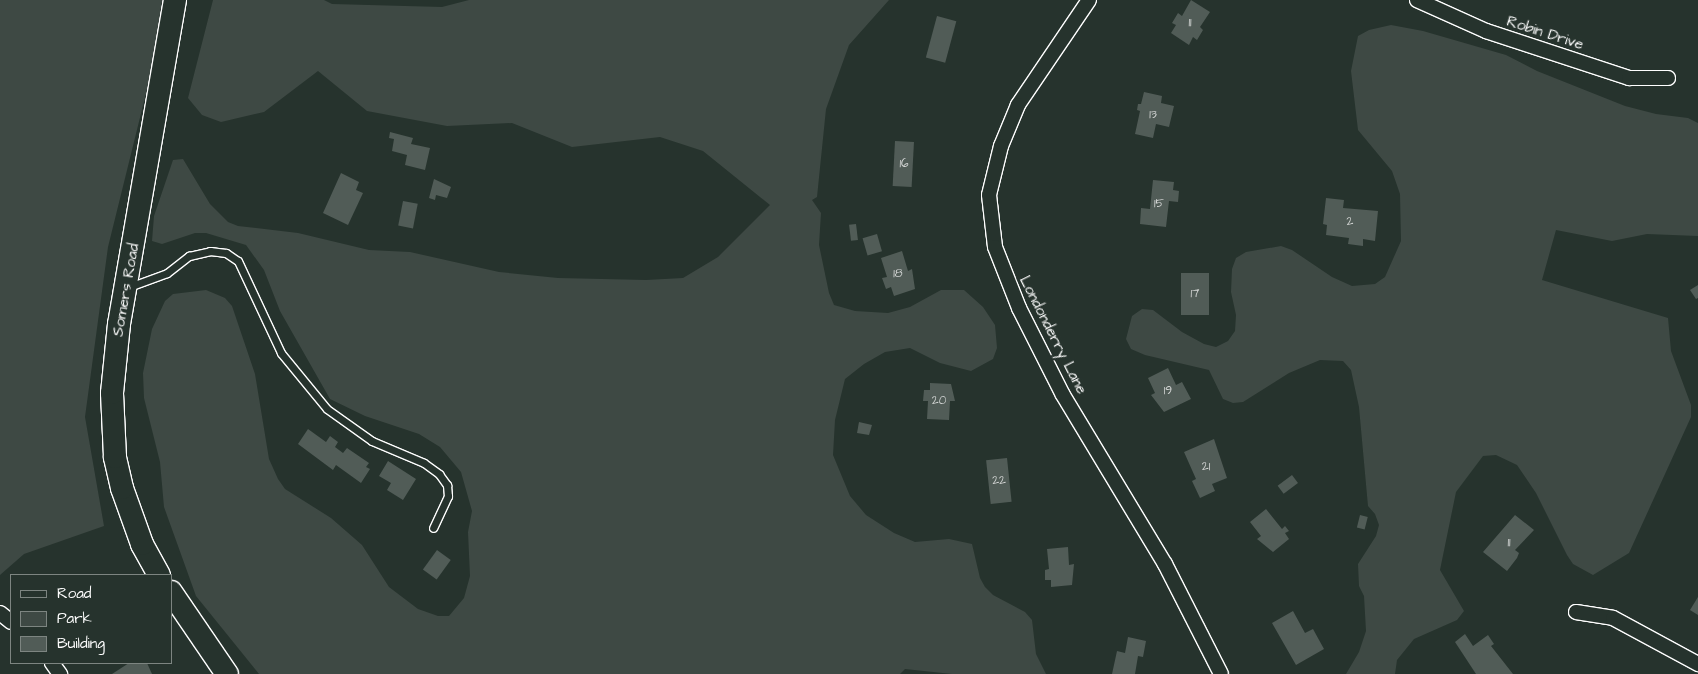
<!DOCTYPE html>
<html>
<head>
<meta charset="utf-8">
<style>
  body { margin:0 }
  #map { position:relative; width:1698px; height:674px; overflow:hidden; background:#26332d; font-family:"Architects Daughter",sans-serif }
  div>[style] { position:absolute }
  .green>* { inset:0; background:#3e4944 }
  .building>* { inset:0; background:#515c57; transform-origin:0 0 }
  .roads { filter:drop-shadow(1px 0 #fff) drop-shadow(-1px 0 #fff) drop-shadow(0 1px #fff) drop-shadow(0 -1px #fff) }
  .service>* { height:7px; margin:-3.5px; padding:0 3.5px; transform-origin:3.5px; border-radius:3.5px; background:#26332d }
  .minor>* { height:14px; margin:-7px; padding:0 7px; transform-origin:7px; border-radius:7px; background:#26332d }
  .primary>* { height:22px; margin:-11px; padding:0 11px; transform-origin:11px; border-radius:11px; background:#26332d }
  span { translate:-50% -50%; white-space:nowrap; text-align:center; line-height:1.15; -webkit-text-stroke:5px #26332d; paint-order:stroke }
  .number-label { font-size:12px; color:#d4d6d5 }
  .number-label span { -webkit-text-stroke-width:0 }
  .street-label { font-size:15px; color:#fff }
  .legend { position:absolute; left:10px; top:574px; width:162px; height:90px; box-sizing:border-box; background:#26332d; border:1px solid #7d8581; margin:0; padding:6px 9px; list-style:none; font-size:15px; color:#fff }
  .legend li { display:flex; align-items:center; gap:10px; height:25px }
  .legend b { width:25px; border:1px solid #7d8581 }
</style>
</head>
<body>
<div id="map">
  <div class="green">
    <i style="clip-path:polygon(0 0,162px 0,152px 69px,108px 247px,85px 417px,104px 526px,24px 554px,0 575px)"></i>
    <i style="clip-path:polygon(213px 0,324px 0,332px 4px,442px 7px,469px 0,889px 0,849px 45px,826px 109px,817px 197px,812px 200px,821px 213px,819px 245px,829px 293px,834px 305px,855px 311px,888px 313px,910px 307px,941px 290px,964px 290px,983px 307px,995px 325px,997px 348px,993px 359px,971px 371px,940px 363px,910px 348px,885px 352px,864px 364px,845px 379px,835px 420px,833px 455px,850px 496px,866px 515px,894px 533px,915px 542px,949px 539px,972px 544px,980px 578px,985px 587px,993px 595px,1025px 612px,1032px 620px,1036px 654px,1046px 674px,952px 674px,905px 669px,900px 674px,259px 674px,196px 596px,164px 507px,160px 462px,144px 398px,143px 373px,152px 329px,165px 301px,173px 294px,206px 290px,225px 298px,232px 306px,255px 374px,269px 459px,278px 479px,285px 489px,331px 518px,362px 545px,389px 587px,418px 609px,438px 616px,449px 616px,464px 598px,470px 576px,468px 532px,472px 511px,461px 472px,440px 447px,419px 434px,365px 416px,330px 399px,280px 311px,264px 270px,246px 245px,206px 233px,195px 233px,162px 244px,152px 241px,154px 216px,173px 160px,183px 159px,210px 204px,228px 222px,238px 226px,298px 233px,369px 250px,410px 252px,499px 272px,558px 278px,646px 280px,683px 278px,718px 257px,770px 205px,703px 151px,660px 137px,572px 147px,512px 123px,447px 126px,367px 111px,318px 71px,264px 112px,221px 122px,202px 115px,188px 98px)"></i>
    <i style="clip-path:polygon(1391px 25px,1423px 31px,1506px 55px,1537px 71px,1625px 106px,1656px 114px,1688px 118px,1698px 123px,1698px 236px,1647px 234px,1612px 241px,1556px 230px,1542px 280px,1668px 318px,1671px 351px,1691px 405px,1691px 417px,1629px 553px,1593px 575px,1573px 564px,1567px 555px,1536px 493px,1517px 465px,1496px 455px,1483px 456px,1456px 492px,1440px 570px,1464px 611px,1457px 620px,1414px 639px,1397px 660px,1395px 674px,1346px 674px,1359px 652px,1366px 631px,1364px 596px,1359px 586px,1358px 564px,1376px 536px,1379px 525px,1375px 514px,1368px 506px,1359px 407px,1351px 370px,1343px 361px,1320px 360px,1289px 373px,1243px 402px,1233px 403px,1223px 399px,1209px 370px,1145px 355px,1131px 349px,1126px 339px,1132px 316px,1142px 309px,1153px 310px,1182px 332px,1204px 344px,1216px 347px,1228px 341px,1235px 331px,1236px 315px,1231px 292px,1232px 269px,1236px 258px,1246px 252px,1281px 246px,1292px 250px,1332px 277px,1352px 286px,1375px 284px,1385px 277px,1401px 241px,1400px 194px,1392px 171px,1358px 130px,1351px 71px,1358px 36px,1369px 30px)"></i>
  </div>
  <div class="building">
    <i style="clip-path:polygon(1191px 0,1210px 12px,1200px 27px,1203px 30px,1197px 40px,1193px 37px,1189px 45px,1171px 33px,1176px 25px,1172px 23px,1178px 13px,1182px 16px)"></i>
    <i style="left:937px;top:16px;width:20px;height:43px;rotate:15deg"></i>
    <i style="clip-path:polygon(1144px 92px,1162px 96px,1161px 103px,1174px 106px,1169px 127px,1156px 124px,1153px 138px,1135px 134px,1140px 111px,1137px 110px,1138px 104px,1141px 104px)"></i>
    <i style="clip-path:polygon(390px 132px,413px 138px,411px 144px,430px 148px,425px 170px,405px 165px,407px 155px,392px 151px,394px 139px,389px 138px)"></i>
    <i style="left:895px;top:141px;width:19px;height:45px;rotate:3deg"></i>
    <i style="clip-path:polygon(341px 173px,359px 182px,356px 190px,363px 193px,348px 225px,323px 213px)"></i>
    <i style="clip-path:polygon(434px 179px,451px 187px,447px 198px,436px 195px,435px 200px,429px 198px)"></i>
    <i style="clip-path:polygon(1153px 180px,1174px 182px,1173px 190px,1179px 191px,1178px 202px,1169px 201px,1166px 227px,1140px 224px,1141px 208px,1150px 209px)"></i>
    <i style="clip-path:polygon(1326px 198px,1344px 200px,1343px 208px,1378px 211px,1375px 241px,1363px 239px,1363px 246px,1348px 244px,1349px 238px,1326px 235px,1327px 225px,1323px 224px)"></i>
    <i style="left:403px;top:201px;width:15px;height:25px;rotate:11deg"></i>
    <i style="left:856px;top:224px;width:16px;height:7px;rotate:83deg"></i>
    <i style="left:877px;top:234px;width:18px;height:15px;rotate:74deg"></i>
    <i style="clip-path:polygon(902px 251px,908px 271px,912px 269px,915px 289px,894px 296px,891px 287px,886px 289px,882px 278px,887px 277px,881px 258px)"></i>
    <i style="left:1181px;top:273px;width:28px;height:42px"></i>
    <i style="clip-path:polygon(1698px 285px,1698px 298px,1696px 299px,1690px 290px)"></i>
    <i style="clip-path:polygon(1168px 368px,1176px 385px,1182px 382px,1191px 399px,1164px 412px,1151px 395px,1155px 393px,1148px 378px)"></i>
    <i style="clip-path:polygon(930px 383px,951px 384px,955px 401px,950px 401px,949px 420px,927px 419px,928px 401px,923px 401px,924px 390px,930px 390px)"></i>
    <i style="clip-path:polygon(859px 422px,872px 425px,869px 435px,857px 433px)"></i>
    <i style="clip-path:polygon(308px 429px,326px 442px,330px 436px,338px 442px,335px 447px,343px 453px,347px 448px,369px 463px,366px 467px,370px 469px,361px 483px,336px 465px,333px 470px,298px 444px)"></i>
    <i style="clip-path:polygon(1214px 439px,1227px 478px,1212px 484px,1215px 491px,1200px 498px,1192px 481px,1196px 479px,1184px 452px)"></i>
    <i style="left:1007px;top:458px;width:44px;height:21px;rotate:84deg"></i>
    <i style="clip-path:polygon(388px 461px,416px 479px,403px 500px,387px 490px,391px 483px,379px 476px)"></i>
    <i style="left:1292px;top:475px;width:10px;height:18px;rotate:53deg"></i>
    <i style="clip-path:polygon(1266px 509px,1282px 529px,1285px 526px,1289px 531px,1285px 533px,1289px 539px,1273px 552px,1257px 539px,1261px 536px,1250px 522px)"></i>
    <i style="left:1360px;top:515px;width:8px;height:13px;rotate:14deg"></i>
    <i style="clip-path:polygon(1515px 515px,1534px 530px,1515px 550px,1519px 553px,1517px 558px,1507px 571px,1483px 552px)"></i>
    <i style="clip-path:polygon(1068px 547px,1069px 565px,1074px 564px,1072px 585px,1051px 587px,1051px 580px,1045px 580px,1045px 570px,1049px 569px,1047px 549px)"></i>
    <i style="left:437px;top:550px;width:17px;height:24px;rotate:36deg"></i>
    <i style="clip-path:polygon(1698px 597px,1698px 615px,1690px 610px)"></i>
    <i style="clip-path:polygon(1293px 611px,1305px 633px,1313px 629px,1324px 649px,1296px 665px,1272px 623px)"></i>
    <i style="clip-path:polygon(1465px 634px,1473px 646px,1488px 635px,1494px 644px,1491px 646px,1513px 674px,1476px 674px,1455px 642px)"></i>
    <i style="clip-path:polygon(1128px 637px,1146px 641px,1143px 657px,1138px 656px,1135px 674px,1112px 674px,1117px 651px,1125px 653px)"></i>
    <i style="clip-path:polygon(129px 663px,147px 663px,152px 674px,112px 674px)"></i>
  </div>
  <div class="roads">
    <div class="service">
      <i style="left:129px;top:287px;width:40px;rotate:-20.2deg"></i>
      <i style="left:167px;top:273px;width:28px;rotate:-38deg"></i>
      <i style="left:189px;top:256px;width:22px;rotate:-13deg"></i>
      <i style="left:210px;top:251px;width:16px;rotate:7deg"></i>
      <i style="left:226px;top:253px;width:14px;rotate:34deg"></i>
      <i style="left:238px;top:261px;width:102px;rotate:64.9deg"></i>
      <i style="left:281px;top:353px;width:72px;rotate:50.6deg"></i>
      <i style="left:327px;top:409px;width:55px;rotate:35.4deg"></i>
      <i style="left:372px;top:441px;width:56px;rotate:22.9deg"></i>
      <i style="left:424px;top:463px;width:19px;rotate:36deg"></i>
      <i style="left:439px;top:474px;width:14px;rotate:54deg"></i>
      <i style="left:447px;top:485px;width:11px;rotate:85deg"></i>
      <i style="left:448px;top:496px;width:35px;rotate:115deg"></i>
    </div>
    <div class="minor">
      <i style="left:1089px;top:0;width:127px;rotate:124.1deg"></i>
      <i style="left:1018px;top:105px;width:44px;rotate:112.5deg"></i>
      <i style="left:1001px;top:146px;width:50px;rotate:103.8deg"></i>
      <i style="left:989px;top:195px;width:52px;rotate:83.4deg"></i>
      <i style="left:995px;top:247px;width:66px;rotate:68.5deg"></i>
      <i style="left:1019px;top:308px;width:97px;rotate:63.2deg"></i>
      <i style="left:1063px;top:395px;width:197px;rotate:58.9deg"></i>
      <i style="left:1165px;top:564px;width:123px;rotate:63deg"></i>
      <i style="left:1417px;top:0;width:76px;rotate:24.2deg"></i>
      <i style="left:1486px;top:31px;width:151px;rotate:18.2deg"></i>
      <i style="left:1629px;top:78px;width:39px"></i>
      <i style="left:1576px;top:612px;width:37px;rotate:9deg"></i>
      <i style="left:1613px;top:618px;width:97px;rotate:28.4deg"></i>
      <i style="left:0;top:613px;width:14px;rotate:39deg"></i>
      <i style="left:52px;top:663px;width:14px;rotate:54deg"></i>
    </div>
    <div class="primary">
      <i style="left:159px;top:575px;width:35px;rotate:-119deg"></i>
      <i style="left:142px;top:544px;width:59px;rotate:-109.7deg"></i>
      <i style="left:122px;top:488px;width:32px;rotate:-103deg"></i>
      <i style="left:115px;top:457px;width:64px;rotate:-92.7deg"></i>
      <i style="left:112px;top:393px;width:69px;rotate:-84.2deg"></i>
      <i style="left:119px;top:324px;width:329px;rotate:-80.2deg"></i>
      <i style="left:171px;top:592px;width:99px;rotate:55.7deg"></i>
    </div>
  </div>
  <div class="number-label">
    <span style="left:1190px;top:23px">11</span>
    <span style="left:1153px;top:115px">13</span>
    <span style="left:904px;top:164px">16</span>
    <span style="left:1159px;top:204px">15</span>
    <span style="left:1350px;top:222px">2</span>
    <span style="left:898px;top:274px">18</span>
    <span style="left:1195px;top:294px">17</span>
    <span style="left:1168px;top:391px">19</span>
    <span style="left:939px;top:401px">20</span>
    <span style="left:1206px;top:467px">21</span>
    <span style="left:999px;top:481px">22</span>
    <span style="left:1509px;top:543px">11</span>
  </div>
  <div class="street-label">
    <span style="left:1545px;top:33px;rotate:18deg">Robin Drive</span>
    <span style="left:126px;top:290px;rotate:-80deg">Somers Road</span>
    <span style="left:1053px;top:335px;rotate:63deg">Londonderry Lane</span>
  </div>
  <ul class="legend">
  <li><b style="height:6px;background:#26332d"></b>Road</li>
  <li><b style="height:14px;background:#3e4944"></b>Park</li>
  <li><b style="height:14px;background:#515c57"></b>Building</li>
  </ul>
</div>
</body>
</html>
